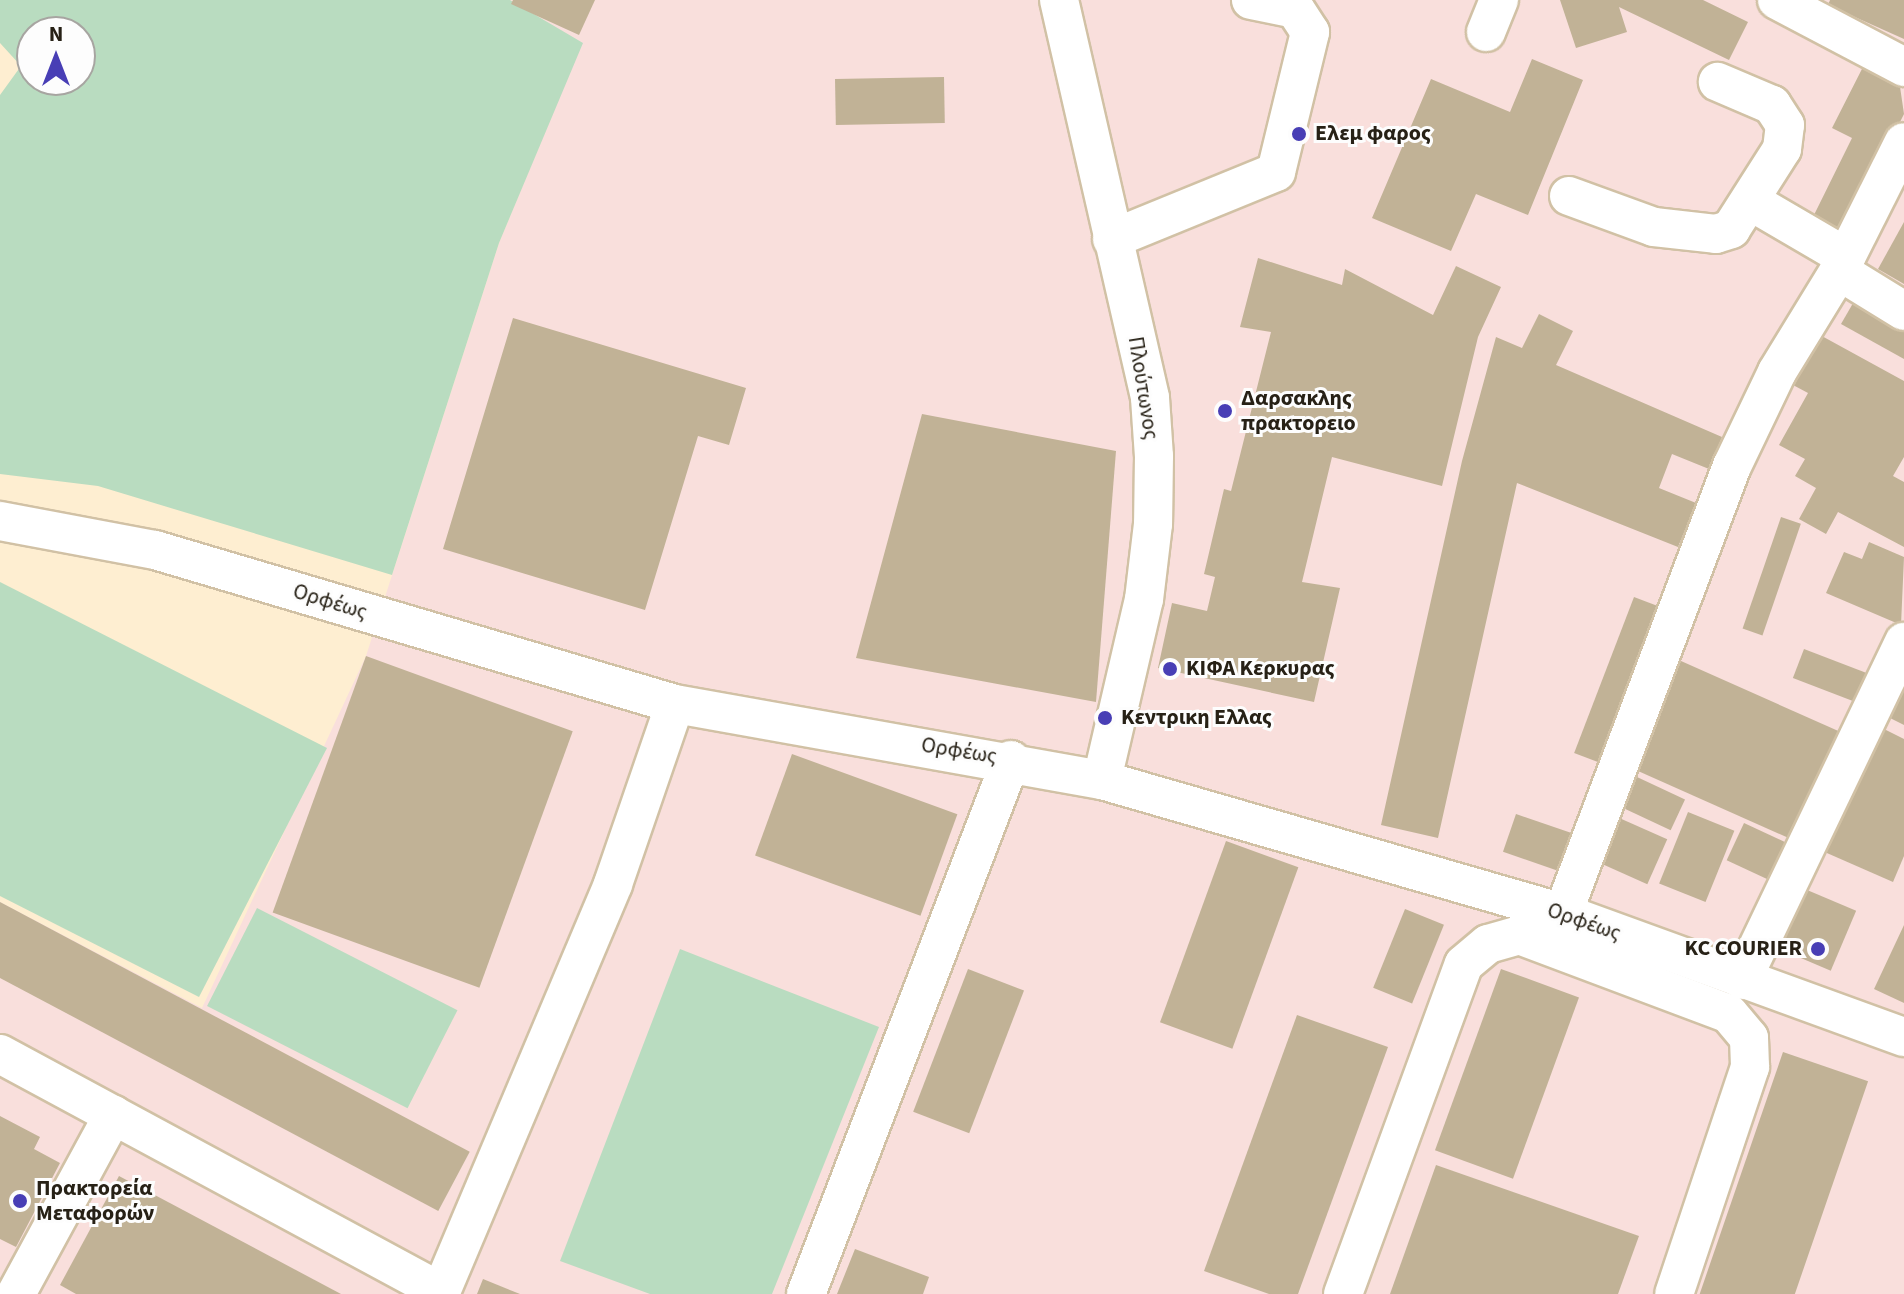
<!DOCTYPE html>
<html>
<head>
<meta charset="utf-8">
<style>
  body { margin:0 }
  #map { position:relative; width:1904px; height:1294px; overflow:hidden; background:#feeed1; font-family:"Source Sans 3",sans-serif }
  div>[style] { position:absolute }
  .industrial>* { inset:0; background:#f9dfdc }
  .green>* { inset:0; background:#b9dcc0; transform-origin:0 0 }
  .building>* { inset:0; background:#c1b296; transform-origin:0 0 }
  .roads { filter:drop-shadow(2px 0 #d1c1a5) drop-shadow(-2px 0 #d1c1a5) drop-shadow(0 2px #d1c1a5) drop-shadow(0 -2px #d1c1a5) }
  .minor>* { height:38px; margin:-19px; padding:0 19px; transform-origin:19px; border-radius:19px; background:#fff }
  .dots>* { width:22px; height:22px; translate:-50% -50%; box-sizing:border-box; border:4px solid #fdfdfd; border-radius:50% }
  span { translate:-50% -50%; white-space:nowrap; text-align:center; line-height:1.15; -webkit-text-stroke:6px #fdfdfd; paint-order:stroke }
  .poi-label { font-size:22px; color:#272116; font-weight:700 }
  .left { translate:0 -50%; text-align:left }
  .right { translate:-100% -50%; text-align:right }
  .street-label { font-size:22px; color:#272116 }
  .north { position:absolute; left:16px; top:16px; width:80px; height:80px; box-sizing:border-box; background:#fdfdfd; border:2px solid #a7a5a1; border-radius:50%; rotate:0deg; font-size:22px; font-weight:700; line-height:32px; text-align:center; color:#272116 }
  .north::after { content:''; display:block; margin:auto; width:28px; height:36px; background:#483eb5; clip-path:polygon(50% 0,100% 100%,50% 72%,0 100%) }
</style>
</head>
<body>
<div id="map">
  <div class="industrial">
    <i style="clip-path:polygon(510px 0,1904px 0,1904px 1294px,0 1294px,0 902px,202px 1008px,366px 656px,499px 243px,582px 43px)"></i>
  </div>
  <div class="green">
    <i style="clip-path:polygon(evenodd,0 0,510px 0,583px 43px,499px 243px,392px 575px,98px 486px,0 474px,0 95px,21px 66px,0 43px,0 0,32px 32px,80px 32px,80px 80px,32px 80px,32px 32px)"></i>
    <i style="clip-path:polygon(0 582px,327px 748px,199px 997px,0 896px)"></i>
    <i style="left:257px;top:908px;width:225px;height:110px;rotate:27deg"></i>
    <i style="clip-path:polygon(680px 949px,879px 1027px,772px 1294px,650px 1294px,560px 1261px)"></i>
  </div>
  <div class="building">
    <i style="clip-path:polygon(513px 0,595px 0,579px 35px,511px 4px)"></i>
    <i style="clip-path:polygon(1560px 0,1703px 0,1748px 22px,1729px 60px,1619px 7px,1627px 32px,1576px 48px)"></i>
    <i style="clip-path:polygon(1830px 0,1904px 0,1904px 39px,1828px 5px)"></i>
    <i style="clip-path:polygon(1532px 59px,1583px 80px,1528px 215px,1476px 194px,1451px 251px,1372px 218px,1431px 79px,1510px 112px)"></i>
    <i style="clip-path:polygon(1865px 63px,1899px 80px,1904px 114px,1844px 234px,1812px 219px,1852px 138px,1832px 128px)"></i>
    <i style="left:944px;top:77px;width:46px;height:109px;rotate:89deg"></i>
    <i style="clip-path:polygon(1904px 222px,1904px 284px,1878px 269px)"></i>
    <i style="clip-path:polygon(1258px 258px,1342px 285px,1345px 269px,1433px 315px,1456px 266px,1501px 287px,1478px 337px,1442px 486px,1332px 457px,1302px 582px,1340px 588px,1314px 702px,1158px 668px,1172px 603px,1207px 611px,1215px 577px,1204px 574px,1224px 489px,1231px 491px,1271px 332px,1240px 327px)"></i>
    <i style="clip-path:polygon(1856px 298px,1904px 324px,1904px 359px,1841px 324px)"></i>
    <i style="clip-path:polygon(1539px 314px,1573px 331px,1556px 365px,1722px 437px,1709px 469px,1672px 454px,1659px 488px,1696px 503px,1678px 547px,1517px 483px,1438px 838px,1381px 825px,1462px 461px,1496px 337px,1522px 348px)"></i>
    <i style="clip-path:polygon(513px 318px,746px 388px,729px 445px,698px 436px,645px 610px,443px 549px)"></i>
    <i style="clip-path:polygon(1820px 335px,1904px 381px,1904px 457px,1893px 476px,1904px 482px,1904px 547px,1838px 512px,1826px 534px,1799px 519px,1816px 488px,1795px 476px,1805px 459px,1779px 445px,1808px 393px,1793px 385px)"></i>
    <i style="clip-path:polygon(922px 414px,1116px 451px,1096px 702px,856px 658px)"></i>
    <i style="left:1781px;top:517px;width:21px;height:118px;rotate:19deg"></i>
    <i style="clip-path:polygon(1869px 542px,1904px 557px,1901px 625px,1826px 593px,1844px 552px,1862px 559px)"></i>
    <i style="left:1634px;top:597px;width:31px;height:167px;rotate:21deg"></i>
    <i style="left:1804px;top:649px;width:74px;height:31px;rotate:21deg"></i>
    <i style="left:366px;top:656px;width:220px;height:273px;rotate:20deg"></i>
    <i style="left:1681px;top:661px;width:179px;height:118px;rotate:24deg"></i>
    <i style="clip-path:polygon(1904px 680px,1904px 725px,1886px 716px)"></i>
    <i style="clip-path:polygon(1884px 729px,1904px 739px,1904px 856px,1893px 882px,1820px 850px)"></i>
    <i style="left:792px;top:754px;width:176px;height:108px;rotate:20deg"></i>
    <i style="left:1637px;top:777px;width:53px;height:34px;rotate:25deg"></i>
    <i style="left:1688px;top:812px;width:50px;height:77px;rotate:22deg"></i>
    <i style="left:1516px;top:814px;width:61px;height:40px;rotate:19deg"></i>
    <i style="left:1617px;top:817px;width:55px;height:49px;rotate:24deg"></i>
    <i style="left:1744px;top:823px;width:51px;height:41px;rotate:25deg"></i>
    <i style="left:1226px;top:841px;width:77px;height:193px;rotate:20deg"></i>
    <i style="left:1800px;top:887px;width:61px;height:65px;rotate:23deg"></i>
    <i style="left:0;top:902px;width:532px;height:67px;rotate:28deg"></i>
    <i style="left:1405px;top:909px;width:42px;height:85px;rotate:22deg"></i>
    <i style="clip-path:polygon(1904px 925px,1904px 1003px,1874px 989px)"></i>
    <i style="left:968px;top:969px;width:60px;height:153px;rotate:21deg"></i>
    <i style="left:1501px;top:969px;width:83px;height:193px;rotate:20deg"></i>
    <i style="clip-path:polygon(1297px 1015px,1388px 1047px,1298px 1294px,1269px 1294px,1204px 1271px)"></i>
    <i style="left:1783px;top:1052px;width:90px;height:257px;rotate:19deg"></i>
    <i style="clip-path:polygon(0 1116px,40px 1137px,34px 1149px,60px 1163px,16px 1247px,0 1239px)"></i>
    <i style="clip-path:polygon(1436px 1165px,1639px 1236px,1618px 1294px,1390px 1294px)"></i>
    <i style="clip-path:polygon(119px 1176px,341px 1294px,76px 1294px,60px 1285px)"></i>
    <i style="clip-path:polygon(855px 1249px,929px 1277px,923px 1294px,837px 1294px)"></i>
    <i style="clip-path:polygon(483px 1279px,520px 1294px,477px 1294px)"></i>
  </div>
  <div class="roads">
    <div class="minor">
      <i style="left:1059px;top:0;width:408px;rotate:77.1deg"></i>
      <i style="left:1150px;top:398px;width:58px;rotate:86.1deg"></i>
      <i style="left:1154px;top:456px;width:68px;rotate:90.8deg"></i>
      <i style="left:1153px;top:524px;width:76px;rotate:96.8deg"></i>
      <i style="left:1144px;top:599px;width:186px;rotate:103.1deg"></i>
      <i style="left:1777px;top:0;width:144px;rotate:27.8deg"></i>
      <i style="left:1486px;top:32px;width:35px;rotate:-68deg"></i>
      <i style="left:1569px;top:196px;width:90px;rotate:20deg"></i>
      <i style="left:1654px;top:227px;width:62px;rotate:6.4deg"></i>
      <i style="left:1716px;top:234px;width:16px;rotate:-18deg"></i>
      <i style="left:1731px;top:229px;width:95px;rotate:-57.5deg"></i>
      <i style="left:1782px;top:149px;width:24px;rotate:-83deg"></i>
      <i style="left:1785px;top:125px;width:24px;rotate:-123deg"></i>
      <i style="left:1772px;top:105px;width:59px;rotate:-156.9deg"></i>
      <i style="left:1752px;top:202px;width:109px;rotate:30.3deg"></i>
      <i style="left:1112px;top:239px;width:177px;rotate:-22.2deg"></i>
      <i style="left:1276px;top:172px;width:144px;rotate:-76.3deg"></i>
      <i style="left:1310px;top:32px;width:27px;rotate:-123deg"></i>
      <i style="left:1295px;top:9px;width:45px;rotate:-168.4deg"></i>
      <i style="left:1839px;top:271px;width:76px;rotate:31.6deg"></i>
      <i style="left:0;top:521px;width:158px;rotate:10.6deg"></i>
      <i style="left:155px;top:550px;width:542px;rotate:16.5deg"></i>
      <i style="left:675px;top:704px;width:434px;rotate:10.1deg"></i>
      <i style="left:1102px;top:780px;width:480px;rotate:16.1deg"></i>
      <i style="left:1563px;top:913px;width:363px;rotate:20deg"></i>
      <i style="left:1563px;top:913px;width:478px;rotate:-69.3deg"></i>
      <i style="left:1732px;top:466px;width:104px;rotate:-64.4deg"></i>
      <i style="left:1777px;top:372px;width:119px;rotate:-58.5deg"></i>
      <i style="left:1839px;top:271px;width:144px;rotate:-63.3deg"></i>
      <i style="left:1742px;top:980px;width:375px;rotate:-64.4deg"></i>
      <i style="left:0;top:1054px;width:501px;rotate:28.35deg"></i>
      <i style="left:16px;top:1294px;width:204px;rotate:-61.5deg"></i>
      <i style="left:440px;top:1294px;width:445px;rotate:-67.1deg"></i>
      <i style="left:613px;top:884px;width:190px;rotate:-71deg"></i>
      <i style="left:806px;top:1294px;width:572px;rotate:-69deg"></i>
      <i style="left:1343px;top:1294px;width:351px;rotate:-69.9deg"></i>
      <i style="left:1464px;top:964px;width:31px;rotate:-40deg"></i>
      <i style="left:1488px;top:944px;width:32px;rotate:-16deg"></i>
      <i style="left:1519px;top:935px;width:224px;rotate:20.6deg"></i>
      <i style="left:1729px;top:1014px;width:31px;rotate:50deg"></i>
      <i style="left:1749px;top:1038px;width:29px;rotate:88deg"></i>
      <i style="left:1750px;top:1067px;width:239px;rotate:108.5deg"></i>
    </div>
  </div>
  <div class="dots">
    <i style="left:1299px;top:134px;background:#483eb5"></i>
    <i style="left:1225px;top:411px;background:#483eb5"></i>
    <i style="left:1170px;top:669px;background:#483eb5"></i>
    <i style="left:1105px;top:718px;background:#483eb5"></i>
    <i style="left:1818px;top:949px;background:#483eb5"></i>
    <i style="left:20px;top:1201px;background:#483eb5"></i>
  </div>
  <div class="poi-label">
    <span class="left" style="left:1315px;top:134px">Ελεμ φαρος</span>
    <span class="left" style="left:1241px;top:411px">Δαρσακλης<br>πρακτορειο</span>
    <span class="left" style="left:1186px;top:669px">ΚΙΦΑ Κερκυρας</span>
    <span class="left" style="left:1121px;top:718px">Κεντρικη Ελλας</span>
    <span class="right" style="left:1802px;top:949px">KC COURIER</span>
    <span class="left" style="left:36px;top:1201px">Πρακτορεία<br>Μεταφορών</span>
  </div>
  <div class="street-label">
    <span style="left:1143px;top:388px;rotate:81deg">Πλούτωνος</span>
    <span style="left:330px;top:602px;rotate:17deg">Ορφέως</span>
    <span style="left:959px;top:751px;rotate:9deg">Ορφέως</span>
    <span style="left:1584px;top:922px;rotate:19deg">Ορφέως</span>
  </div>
  <div class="north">N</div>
</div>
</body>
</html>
